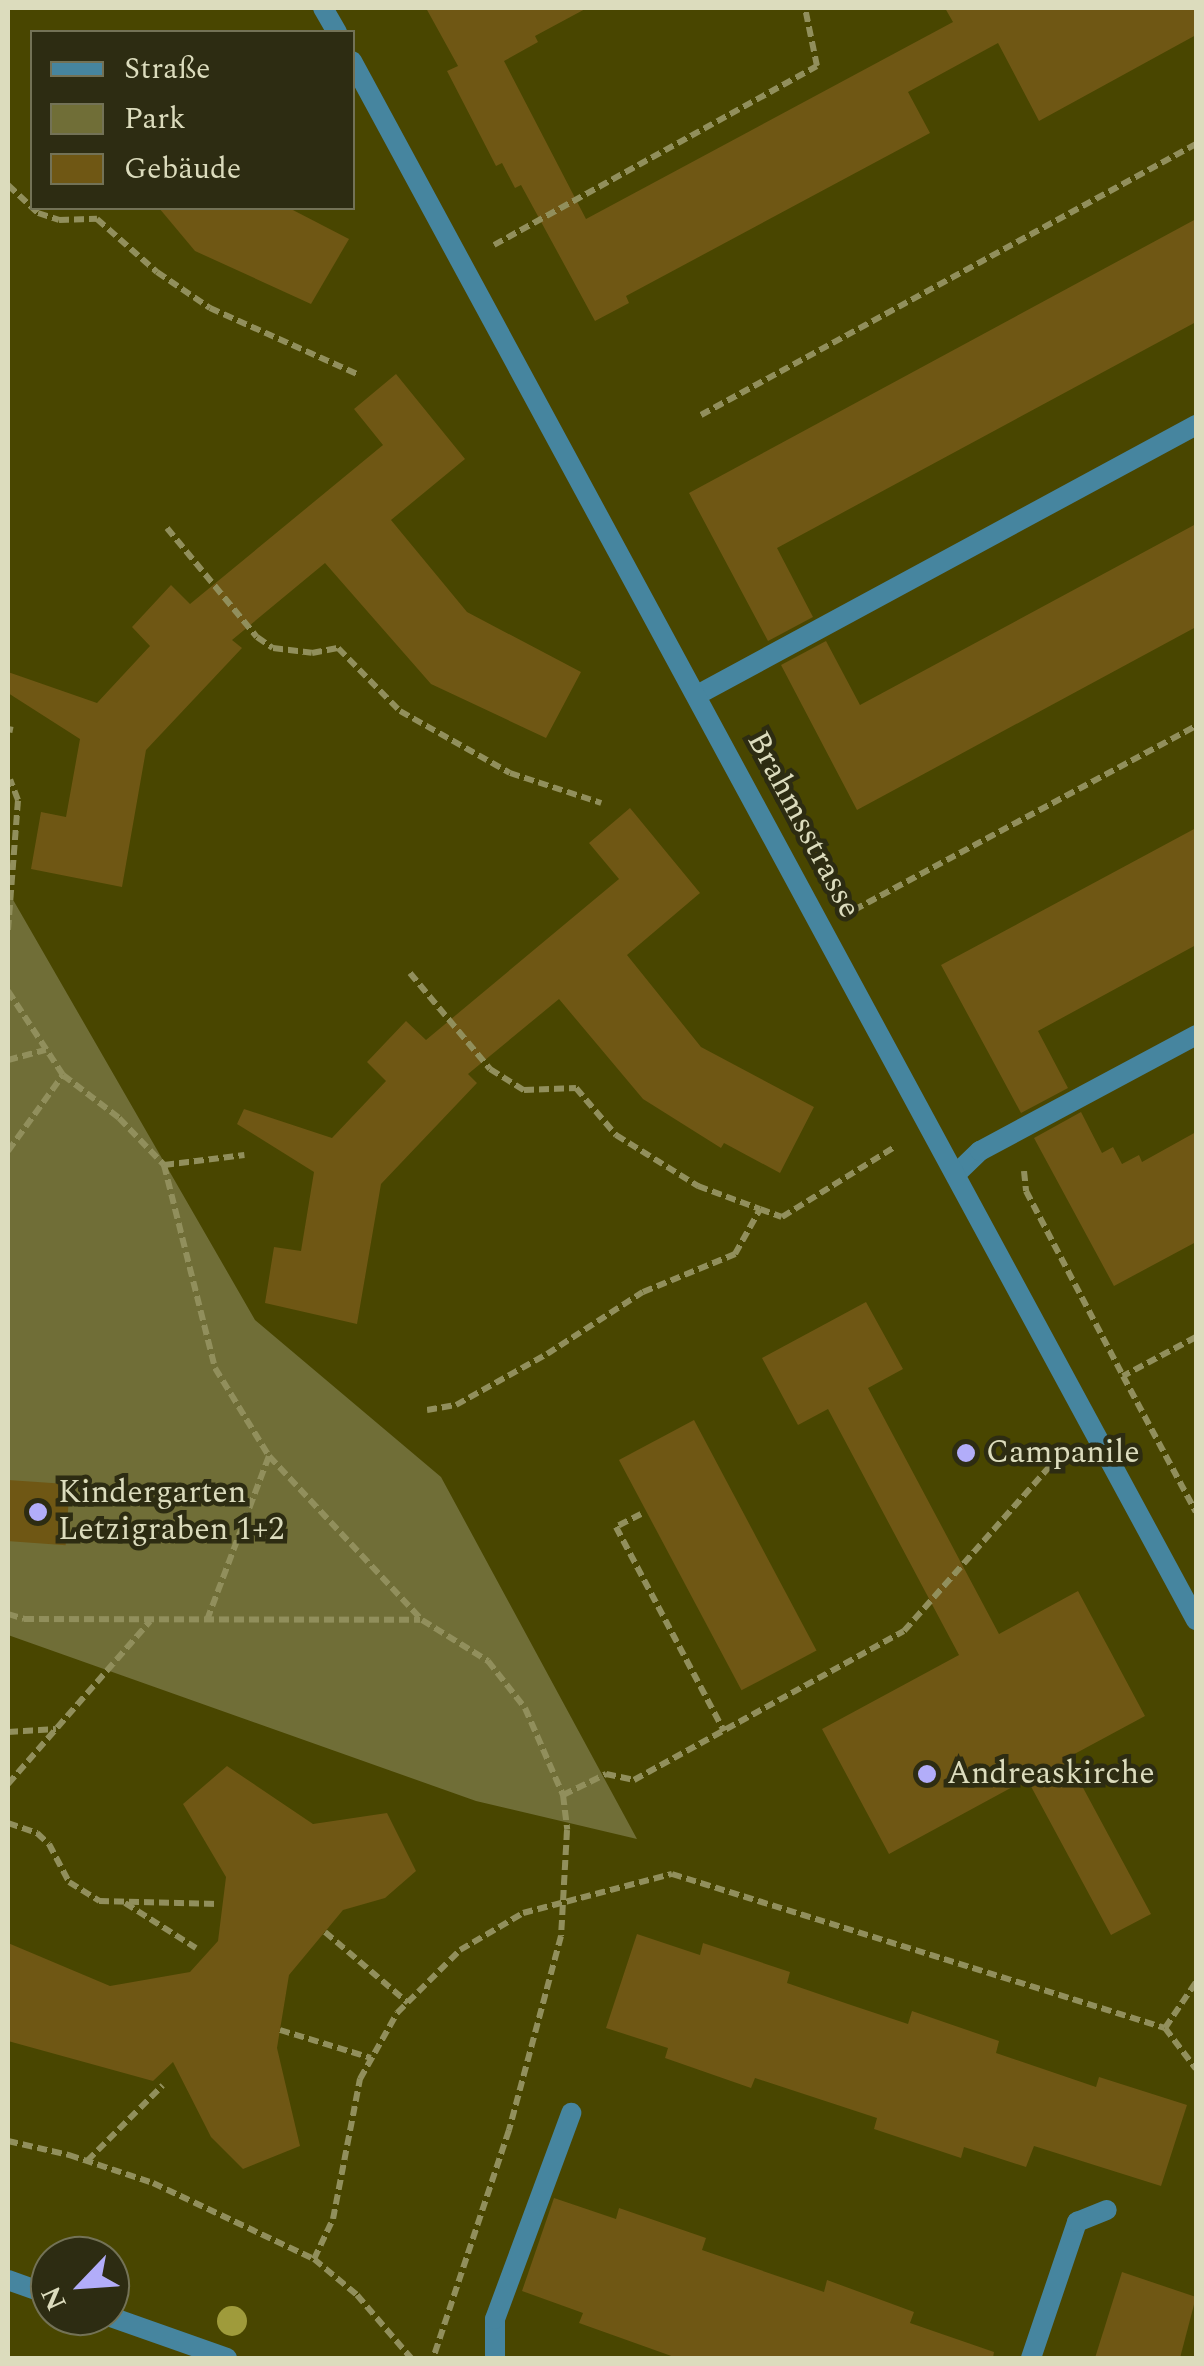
<!DOCTYPE html>
<html>
<head>
<meta charset="utf-8">
<style>
  body { margin:0 }
  #map { position:relative; width:1204px; height:2366px; overflow:hidden; background:#494600; font-family:Spectral,serif }
  div>[style] { position:absolute }
  .green>* { inset:0; background:#706e37 }
  .building>* { inset:0; background:#6f5714; transform-origin:0 0 }
  .path>* { height:6px; margin-top:-3px; transform-origin:0; background:repeating-linear-gradient(90deg,#918f5c 0 10px,transparent 0 15px) }
  .service>* { height:20px; margin:-10px; padding:0 10px; transform-origin:10px; border-radius:10px; background:#46859f }
  .minor>* { height:20px; margin:-10px; padding:0 10px; transform-origin:10px; border-radius:10px; background:#46859f }
  .trees>* { width:30px; height:30px; margin:-15px; border-radius:50%; background:#9f9b3b }
  .dots>* { width:28px; height:28px; translate:-50% -50%; box-sizing:border-box; border:5px solid #2d2c12; border-radius:50% }
  span { translate:-50% -50%; white-space:nowrap; text-align:center; line-height:1.15; -webkit-text-stroke:9px #2d2c12; paint-order:stroke }
  .street-label { font-size:32px; color:#dcdcbd }
  .poi-label { font-size:32px; color:#dcdcbd }
  .left { translate:0 -50%; text-align:left }
  .frame { position:absolute; inset:0; border:10px solid #dcdcbd; pointer-events:none }
  .legend { position:absolute; left:30px; top:30px; width:325px; height:180px; box-sizing:border-box; background:#2d2c12; border:2px solid #737256; margin:0; padding:12px 18px; list-style:none; font-size:30px; color:#dcdcbd }
  .legend li { display:flex; align-items:center; gap:20px; height:50px }
  .legend b { width:50px; border:2px solid #737256 }
  .north { position:absolute; left:30px; top:2236px; width:100px; height:100px; box-sizing:border-box; background:#2d2c12; border:2px solid #737256; border-radius:50%; rotate:245deg; font-size:28px; font-weight:700; line-height:40px; text-align:center; color:#dcdcbd }
  .north::after { content:''; display:block; margin:auto; width:35px; height:45px; background:#b2adf9; clip-path:polygon(50% 0,100% 100%,50% 72%,0 100%) }
</style>
</head>
<body>
<div id="map">
  <div class="green">
    <i style="clip-path:polygon(8px 891px,255px 1320px,441px 1477px,637px 1839px,476px 1801px,8px 1635px)"></i>
  </div>
  <div class="building">
    <i style="clip-path:polygon(426px 8px,587px 8px,535px 36px,538px 42px,504px 61px,586px 219px,953px 22px,945px 8px,1196px 8px,1196px 35px,1039px 121px,998px 43px,908px 92px,930px 133px,626px 296px,629px 303px,595px 321px,521px 185px,515px 188px,502px 163px,496px 166px,447px 71px,458px 66px)"></i>
    <i style="clip-path:polygon(159px 208px,289px 208px,349px 239px,311px 304px,195px 251px)"></i>
    <i style="clip-path:polygon(1196px 219px,1196px 322px,777px 548px,813px 617px,768px 641px,689px 493px)"></i>
    <i style="clip-path:polygon(396px 374px,465px 459px,391px 520px,467px 612px,581px 672px,546px 738px,431px 684px,325px 563px,232px 640px,242px 648px,146px 750px,122px 887px,31px 869px,41px 812px,66px 817px,80px 739px,8px 693px,8px 672px,97px 703px,150px 646px,132px 627px,171px 585px,190px 604px,383px 445px,354px 409px)"></i>
    <i style="clip-path:polygon(1196px 524px,1196px 627px,857px 810px,781px 665px,826px 641px,860px 705px)"></i>
    <i style="clip-path:polygon(630px 808px,700px 893px,627px 955px,701px 1047px,814px 1107px,780px 1173px,724px 1143px,721px 1148px,643px 1099px,559px 999px,468px 1074px,477px 1083px,381px 1184px,357px 1324px,265px 1303px,274px 1247px,301px 1251px,314px 1172px,237px 1124px,244px 1109px,332px 1138px,386px 1081px,367px 1062px,406px 1021px,426px 1040px,619px 879px,589px 843px)"></i>
    <i style="clip-path:polygon(1196px 828px,1196px 945px,1038px 1031px,1068px 1088px,1021px 1113px,941px 965px)"></i>
    <i style="clip-path:polygon(1081px 1112px,1102px 1153px,1113px 1147px,1122px 1164px,1139px 1155px,1142px 1162px,1196px 1132px,1196px 1242px,1114px 1286px,1034px 1138px)"></i>
    <i style="clip-path:polygon(866px 1302px,903px 1369px,868px 1388px,999px 1634px,1078px 1591px,1145px 1716px,1067px 1758px,1151px 1914px,1111px 1935px,1027px 1779px,889px 1854px,822px 1729px,959px 1655px,828px 1409px,798px 1425px,762px 1358px)"></i>
    <i style="left:694px;top:1420px;width:261px;height:85px;rotate:62deg"></i>
    <i style="left:8px;top:1480px;width:62px;height:61px;rotate:4deg"></i>
    <i style="clip-path:polygon(227px 1766px,313px 1824px,387px 1813px,416px 1871px,385px 1898px,343px 1910px,289px 1975px,277px 2048px,300px 2146px,243px 2169px,211px 2137px,173px 2062px,153px 2081px,8px 2041px,8px 1943px,110px 1986px,190px 1972px,218px 1941px,226px 1877px,183px 1804px)"></i>
    <i style="clip-path:polygon(637px 1934px,700px 1955px,703px 1943px,790px 1972px,787px 1983px,848px 2004px,908px 2024px,912px 2011px,999px 2041px,996px 2053px,1096px 2087px,1099px 2077px,1187px 2105px,1161px 2186px,1034px 2146px,1026px 2167px,964px 2147px,961px 2158px,874px 2129px,877px 2118px,755px 2078px,751px 2088px,665px 2058px,668px 2048px,606px 2028px)"></i>
    <i style="clip-path:polygon(554px 2198px,616px 2219px,619px 2208px,706px 2238px,702px 2250px,824px 2292px,827px 2280px,914px 2312px,910px 2323px,994px 2352px,993px 2358px,677px 2358px,579px 2323px,583px 2313px,522px 2291px)"></i>
    <i style="clip-path:polygon(1122px 2272px,1196px 2297px,1180px 2358px,1095px 2358px)"></i>
  </div>
  <div class="path">
    <i style="left:8px;top:185px;width:41px;rotate:43deg"></i>
    <i style="left:38px;top:213px;width:22px;rotate:18deg"></i>
    <i style="left:59px;top:220px;width:38px;rotate:-2deg"></i>
    <i style="left:97px;top:219px;width:80px;rotate:41.5deg"></i>
    <i style="left:157px;top:272px;width:64px;rotate:34.2deg"></i>
    <i style="left:210px;top:308px;width:163px;rotate:24.2deg"></i>
    <i style="left:494px;top:245px;width:369px;rotate:-29deg"></i>
    <i style="left:817px;top:66px;width:59px;rotate:-101.7deg"></i>
    <i style="left:701px;top:415px;width:564px;rotate:-28.7deg"></i>
    <i style="left:167px;top:528px;width:141px;rotate:50.5deg"></i>
    <i style="left:257px;top:637px;width:19px;rotate:35deg"></i>
    <i style="left:273px;top:648px;width:39px;rotate:7deg"></i>
    <i style="left:312px;top:653px;width:26px;rotate:-11deg"></i>
    <i style="left:338px;top:648px;width:88px;rotate:45.5deg"></i>
    <i style="left:400px;top:711px;width:126px;rotate:29.4deg"></i>
    <i style="left:510px;top:773px;width:96px;rotate:18.2deg"></i>
    <i style="left:8px;top:729px;width:5px;rotate:11deg"></i>
    <i style="left:854px;top:910px;width:388px;rotate:-28.3deg"></i>
    <i style="left:8px;top:930px;width:130px;rotate:-85.6deg"></i>
    <i style="left:18px;top:800px;width:22px;rotate:-111deg"></i>
    <i style="left:410px;top:973px;width:125px;rotate:50.2deg"></i>
    <i style="left:490px;top:1069px;width:40px;rotate:32deg"></i>
    <i style="left:524px;top:1090px;width:52px;rotate:-2.2deg"></i>
    <i style="left:576px;top:1088px;width:62px;rotate:49.6deg"></i>
    <i style="left:616px;top:1135px;width:97px;rotate:31.9deg"></i>
    <i style="left:698px;top:1186px;width:66px;rotate:20.4deg"></i>
    <i style="left:760px;top:1209px;width:23px;rotate:20deg"></i>
    <i style="left:782px;top:1217px;width:134px;rotate:-31.9deg"></i>
    <i style="left:8px;top:991px;width:100px;rotate:56.8deg"></i>
    <i style="left:63px;top:1075px;width:71px;rotate:37.5deg"></i>
    <i style="left:119px;top:1118px;width:65px;rotate:46.2deg"></i>
    <i style="left:164px;top:1165px;width:209px;rotate:75.9deg"></i>
    <i style="left:215px;top:1368px;width:103px;rotate:58.5deg"></i>
    <i style="left:269px;top:1456px;width:224px;rotate:47deg"></i>
    <i style="left:422px;top:1620px;width:78px;rotate:31.8deg"></i>
    <i style="left:488px;top:1661px;width:60px;rotate:51.8deg"></i>
    <i style="left:525px;top:1708px;width:95px;rotate:66.4deg"></i>
    <i style="left:563px;top:1795px;width:35px;rotate:83deg"></i>
    <i style="left:567px;top:1830px;width:106px;rotate:93.2deg"></i>
    <i style="left:561px;top:1936px;width:201px;rotate:105deg"></i>
    <i style="left:509px;top:2130px;width:240px;rotate:108.4deg"></i>
    <i style="left:8px;top:1060px;width:39px;rotate:-15deg"></i>
    <i style="left:8px;top:1151px;width:94px;rotate:-54.1deg"></i>
    <i style="left:164px;top:1165px;width:81px;rotate:-7.1deg"></i>
    <i style="left:1024px;top:1171px;width:20px;rotate:84deg"></i>
    <i style="left:1026px;top:1191px;width:209px;rotate:62.3deg"></i>
    <i style="left:1196px;top:1337px;width:83px;rotate:151.9deg"></i>
    <i style="left:1123px;top:1376px;width:154px;rotate:61.8deg"></i>
    <i style="left:427px;top:1410px;width:29px;rotate:-10deg"></i>
    <i style="left:456px;top:1405px;width:104px;rotate:-29.3deg"></i>
    <i style="left:547px;top:1354px;width:114px;rotate:-32.9deg"></i>
    <i style="left:643px;top:1292px;width:100px;rotate:-22.4deg"></i>
    <i style="left:735px;top:1254px;width:51px;rotate:-60.9deg"></i>
    <i style="left:641px;top:1514px;width:28px;rotate:153deg"></i>
    <i style="left:616px;top:1527px;width:231px;rotate:62.1deg"></i>
    <i style="left:8px;top:1614px;width:17px;rotate:17deg"></i>
    <i style="left:24px;top:1619px;width:396px;rotate:0.1deg"></i>
    <i style="left:207px;top:1620px;width:175px;rotate:-69.3deg"></i>
    <i style="left:8px;top:1732px;width:48px;rotate:-3.6deg"></i>
    <i style="left:8px;top:1784px;width:216px;rotate:-48.9deg"></i>
    <i style="left:563px;top:1795px;width:48px;rotate:-26deg"></i>
    <i style="left:606px;top:1774px;width:29px;rotate:12deg"></i>
    <i style="left:634px;top:1780px;width:308px;rotate:-28.9deg"></i>
    <i style="left:904px;top:1631px;width:223px;rotate:-48.5deg"></i>
    <i style="left:8px;top:1823px;width:31px;rotate:19deg"></i>
    <i style="left:37px;top:1833px;width:16px;rotate:43deg"></i>
    <i style="left:49px;top:1844px;width:43px;rotate:62.2deg"></i>
    <i style="left:69px;top:1882px;width:36px;rotate:32deg"></i>
    <i style="left:99px;top:1901px;width:120px;rotate:1.4deg"></i>
    <i style="left:125px;top:1903px;width:84px;rotate:32.4deg"></i>
    <i style="left:325px;top:1932px;width:109px;rotate:40.5deg"></i>
    <i style="left:1165px;top:2028px;width:51px;rotate:52.9deg"></i>
    <i style="left:280px;top:2030px;width:95px;rotate:17.1deg"></i>
    <i style="left:8px;top:2141px;width:63px;rotate:12.9deg"></i>
    <i style="left:69px;top:2155px;width:89px;rotate:18.4deg"></i>
    <i style="left:153px;top:2183px;width:178px;rotate:25.3deg"></i>
    <i style="left:314px;top:2259px;width:56px;rotate:39.9deg"></i>
    <i style="left:357px;top:2295px;width:83px;rotate:49.4deg"></i>
    <i style="left:87px;top:2161px;width:107px;rotate:-45deg"></i>
    <i style="left:314px;top:2259px;width:44px;rotate:-64.6deg"></i>
    <i style="left:333px;top:2219px;width:143px;rotate:-79.1deg"></i>
    <i style="left:360px;top:2079px;width:76px;rotate:-60.7deg"></i>
    <i style="left:397px;top:2013px;width:89px;rotate:-45deg"></i>
    <i style="left:460px;top:1950px;width:73px;rotate:-30.4deg"></i>
    <i style="left:523px;top:1913px;width:154px;rotate:-14.7deg"></i>
    <i style="left:672px;top:1874px;width:516px;rotate:17.35deg"></i>
    <i style="left:1165px;top:2028px;width:55px;rotate:-56deg"></i>
  </div>
  <div class="service">
    <i style="left:699px;top:694px;width:565px;rotate:-28.42deg"></i>
    <i style="left:957px;top:1173px;width:32px;rotate:-44deg"></i>
    <i style="left:980px;top:1151px;width:245px;rotate:-28.2deg"></i>
    <i style="left:495px;top:2358px;width:39px;rotate:-90deg"></i>
    <i style="left:495px;top:2319px;width:220px;rotate:-69.7deg"></i>
    <i style="left:1031px;top:2358px;width:144px;rotate:-71.3deg"></i>
    <i style="left:1077px;top:2222px;width:32px;rotate:-22deg"></i>
  </div>
  <div class="minor">
    <i style="left:323px;top:8px;width:28px;rotate:60deg"></i>
    <i style="left:352px;top:61px;width:1773px;rotate:61.57deg"></i>
    <i style="left:8px;top:2280px;width:45px;rotate:19.7deg"></i>
    <i style="left:108px;top:2316px;width:126px;rotate:19.4deg"></i>
  </div>
  <div class="trees">
    <i style="left:232px;top:2321px"></i>
  </div>
  <div class="dots">
    <i style="left:966px;top:1453px;background:#b2adf9"></i>
    <i style="left:38px;top:1512px;background:#b2adf9"></i>
    <i style="left:927px;top:1774px;background:#b2adf9"></i>
  </div>
  <div class="street-label">
    <span style="left:803px;top:825px;rotate:62deg">Brahmsstrasse</span>
  </div>
  <div class="poi-label">
    <span class="left" style="left:986px;top:1453px">Campanile</span>
    <span class="left" style="left:58px;top:1512px">Kindergarten<br>Letzigraben 1+2</span>
    <span class="left" style="left:947px;top:1774px">Andreaskirche</span>
  </div>
  <div class="frame"></div>
  <ul class="legend">
  <li><b style="height:12px;background:#46859f"></b>Straße</li>
  <li><b style="height:28px;background:#706e37"></b>Park</li>
  <li><b style="height:28px;background:#6f5714"></b>Gebäude</li>
  </ul>
  <div class="north">N</div>
</div>
</body>
</html>
